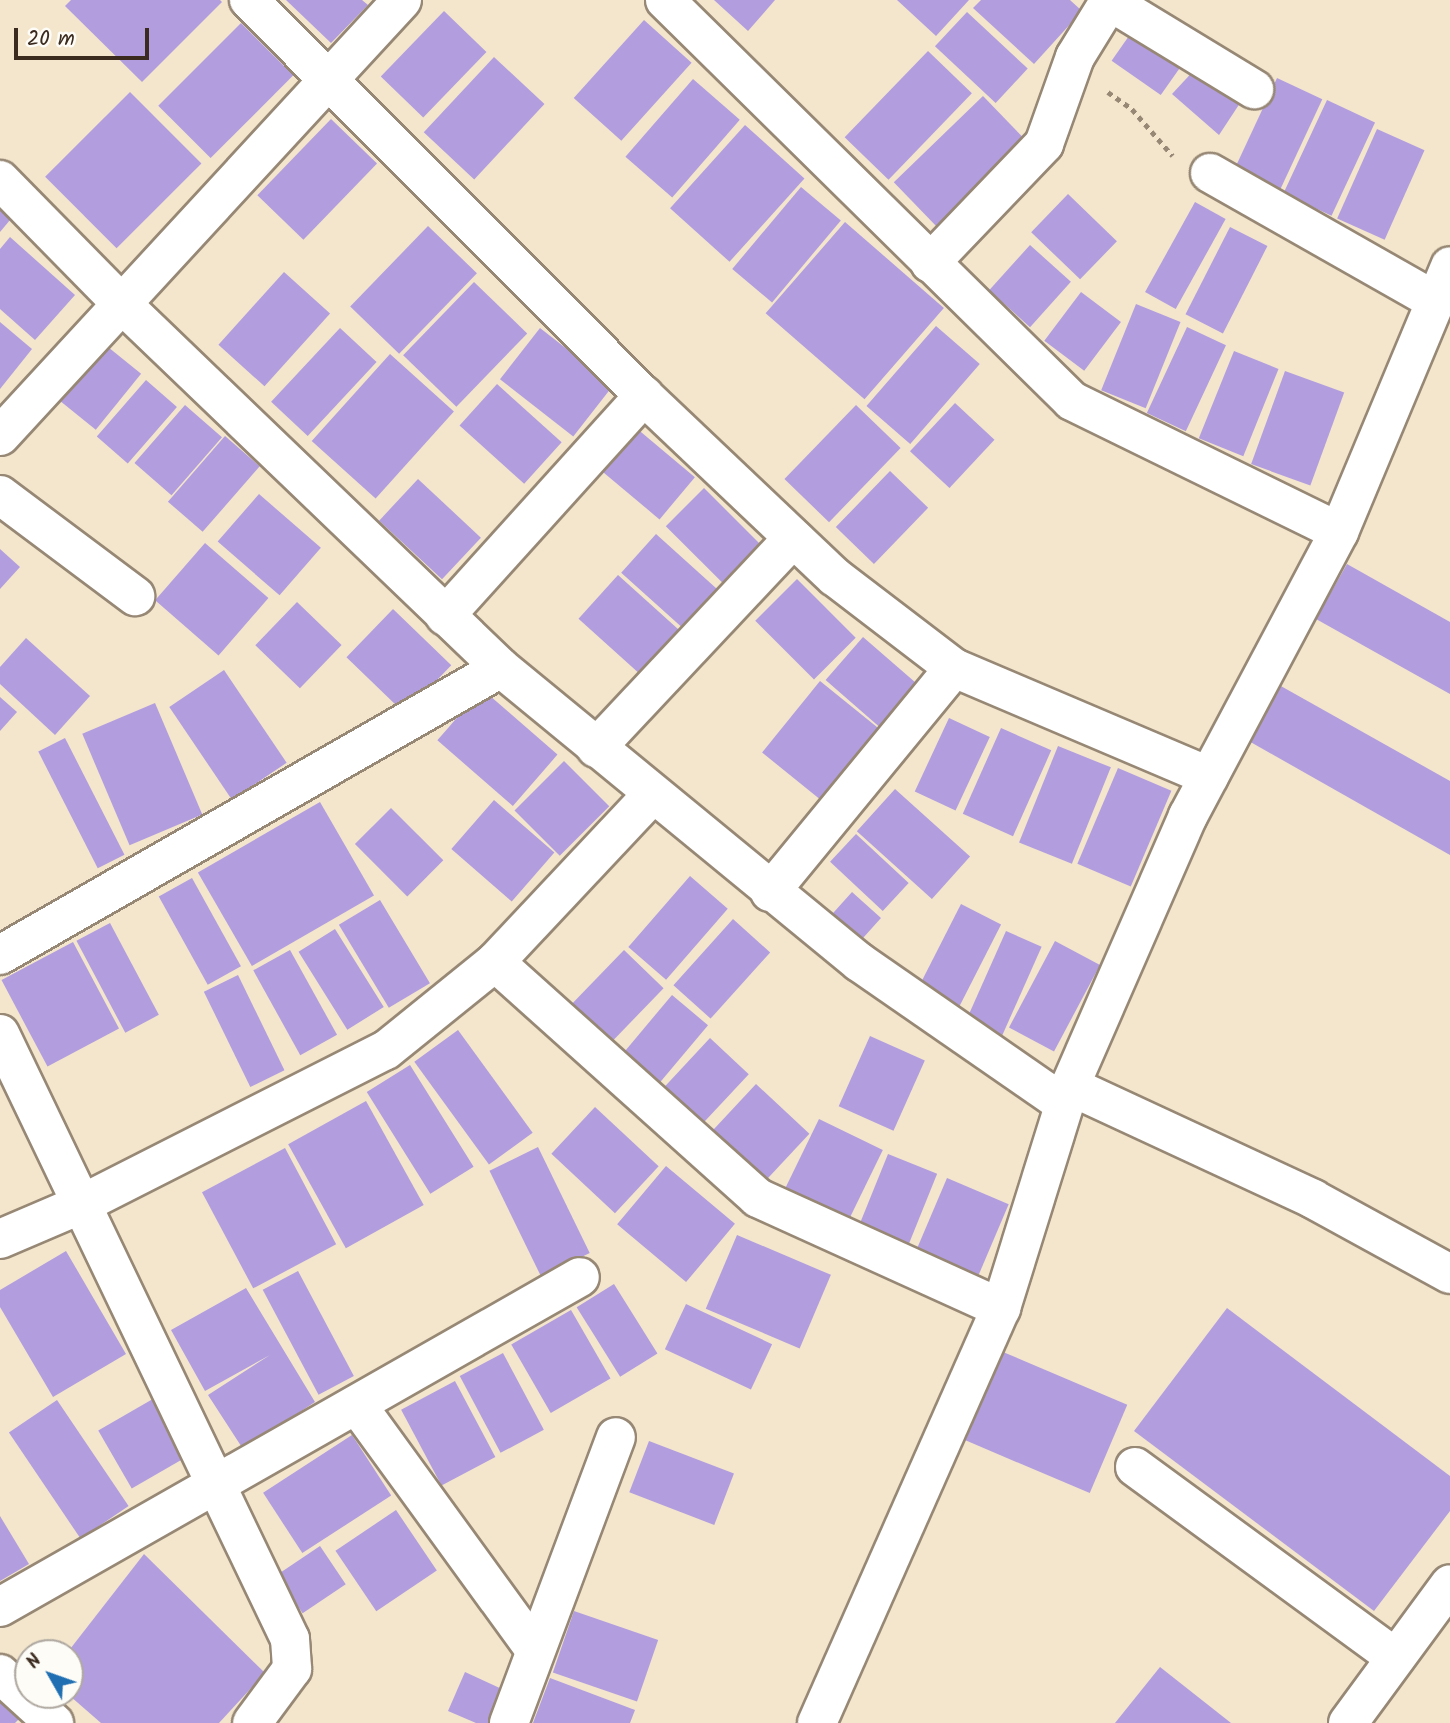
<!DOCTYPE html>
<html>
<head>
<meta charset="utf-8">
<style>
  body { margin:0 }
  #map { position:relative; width:1450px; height:1723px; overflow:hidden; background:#f3e6cc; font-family:Kalam,sans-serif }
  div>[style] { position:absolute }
  .building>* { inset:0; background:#b29ddf; transform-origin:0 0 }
  .path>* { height:4.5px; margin-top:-2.25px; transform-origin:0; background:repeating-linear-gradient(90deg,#978875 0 5px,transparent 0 10px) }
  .roads { filter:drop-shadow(2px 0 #978875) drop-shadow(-2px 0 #978875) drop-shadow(0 2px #978875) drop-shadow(0 -2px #978875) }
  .minor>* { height:38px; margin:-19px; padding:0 19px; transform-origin:19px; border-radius:19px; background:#fff }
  span { translate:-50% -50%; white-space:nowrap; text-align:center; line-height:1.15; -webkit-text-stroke:5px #fdfcf7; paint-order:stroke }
  .north { position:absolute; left:14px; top:1639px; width:70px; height:70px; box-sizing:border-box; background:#fdfcf7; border:2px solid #afa8a0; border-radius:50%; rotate:310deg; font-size:19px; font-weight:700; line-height:28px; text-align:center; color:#3b2a1e }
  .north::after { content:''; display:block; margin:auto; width:24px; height:32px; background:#1f6fb2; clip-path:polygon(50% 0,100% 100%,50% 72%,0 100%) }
  .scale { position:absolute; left:14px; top:28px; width:135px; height:32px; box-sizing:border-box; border:4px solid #3b2a1e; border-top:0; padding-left:9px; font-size:21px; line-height:24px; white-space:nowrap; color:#3b2a1e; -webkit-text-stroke:5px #fdfcf7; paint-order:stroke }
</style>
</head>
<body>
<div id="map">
  <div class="building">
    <i style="clip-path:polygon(71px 0,220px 0,222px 2px,142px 82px,65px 6px)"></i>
    <i style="clip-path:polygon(286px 0,362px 0,368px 5px,331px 43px)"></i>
    <i style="clip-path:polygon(714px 0,775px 0,748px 31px)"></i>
    <i style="clip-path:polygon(897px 0,969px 0,936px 36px)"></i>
    <i style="clip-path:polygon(981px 0,1070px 0,1082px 11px,1034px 64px,973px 8px)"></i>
    <i style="left:444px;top:11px;width:59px;height:91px;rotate:44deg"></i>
    <i style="left:967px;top:12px;width:83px;height:47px;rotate:43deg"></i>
    <i style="left:644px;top:20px;width:64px;height:105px;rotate:42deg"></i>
    <i style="left:241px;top:23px;width:74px;height:117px;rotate:45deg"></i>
    <i style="left:1138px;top:23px;width:60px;height:46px;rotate:35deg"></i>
    <i style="left:928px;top:51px;width:61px;height:120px;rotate:44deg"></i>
    <i style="left:494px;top:57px;width:69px;height:103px;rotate:43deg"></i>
    <i style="clip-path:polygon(1198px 66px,1244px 97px,1219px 135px,1172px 94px)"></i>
    <i style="left:1277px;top:78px;width:50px;height:104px;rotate:25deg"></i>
    <i style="left:693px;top:79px;width:62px;height:103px;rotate:41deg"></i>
    <i style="left:130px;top:92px;width:101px;height:120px;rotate:45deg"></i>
    <i style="left:983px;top:96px;width:64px;height:124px;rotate:46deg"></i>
    <i style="left:1327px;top:100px;width:53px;height:103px;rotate:25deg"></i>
    <i style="left:331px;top:119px;width:64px;height:106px;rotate:44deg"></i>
    <i style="left:745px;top:125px;width:80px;height:112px;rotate:42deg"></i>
    <i style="left:1377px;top:129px;width:52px;height:98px;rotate:24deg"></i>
    <i style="left:801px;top:187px;width:52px;height:107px;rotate:40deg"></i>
    <i style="left:1068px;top:194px;width:68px;height:53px;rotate:44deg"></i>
    <i style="clip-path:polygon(0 202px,15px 214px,0 232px)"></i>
    <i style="left:1195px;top:202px;width:35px;height:103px;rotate:29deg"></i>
    <i style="left:845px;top:222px;width:131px;height:121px;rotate:41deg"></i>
    <i style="left:428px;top:226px;width:68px;height:112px;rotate:44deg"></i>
    <i style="left:1230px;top:227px;width:42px;height:98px;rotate:27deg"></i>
    <i style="clip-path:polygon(10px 237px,75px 295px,35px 340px,0 309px,0 249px)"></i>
    <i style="left:1030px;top:245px;width:55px;height:61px;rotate:42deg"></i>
    <i style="left:284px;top:272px;width:62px;height:98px;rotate:42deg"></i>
    <i style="left:474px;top:282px;width:74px;height:102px;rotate:44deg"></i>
    <i style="left:1081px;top:292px;width:50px;height:61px;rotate:37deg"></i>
    <i style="left:1136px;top:304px;width:48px;height:93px;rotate:22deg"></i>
    <i style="clip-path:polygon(0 322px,32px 349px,0 389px)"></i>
    <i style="left:936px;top:326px;width:58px;height:106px;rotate:41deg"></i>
    <i style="left:1187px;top:327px;width:43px;height:95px;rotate:25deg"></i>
    <i style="left:340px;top:328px;width:50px;height:101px;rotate:43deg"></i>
    <i style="left:540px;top:328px;width:93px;height:65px;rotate:38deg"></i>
    <i style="left:103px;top:343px;width:49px;height:72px;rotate:39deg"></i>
    <i style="left:1234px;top:351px;width:48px;height:94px;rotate:22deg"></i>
    <i style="left:390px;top:354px;width:86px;height:117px;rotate:42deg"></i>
    <i style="left:1285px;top:371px;width:63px;height:99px;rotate:20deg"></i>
    <i style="left:146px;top:380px;width:41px;height:75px;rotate:41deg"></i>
    <i style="left:497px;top:384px;width:87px;height:56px;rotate:42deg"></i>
    <i style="left:955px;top:403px;width:54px;height:66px;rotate:43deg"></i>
    <i style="left:185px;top:405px;width:49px;height:77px;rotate:41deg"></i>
    <i style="left:856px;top:405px;width:62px;height:103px;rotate:44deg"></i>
    <i style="left:629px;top:422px;width:86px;height:55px;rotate:40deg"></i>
    <i style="left:225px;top:436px;width:46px;height:87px;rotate:41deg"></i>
    <i style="left:890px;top:471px;width:53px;height:78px;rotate:44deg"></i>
    <i style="left:418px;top:479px;width:86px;height:57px;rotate:43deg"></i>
    <i style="left:704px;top:488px;width:89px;height:54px;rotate:45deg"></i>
    <i style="left:259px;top:494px;width:82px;height:63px;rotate:41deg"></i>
    <i style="left:656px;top:534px;width:94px;height:52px;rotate:42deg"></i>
    <i style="left:205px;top:543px;width:84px;height:76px;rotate:41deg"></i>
    <i style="clip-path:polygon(0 549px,20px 567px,0 589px)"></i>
    <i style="clip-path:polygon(1347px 564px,1450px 622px,1450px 694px,1316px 619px)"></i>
    <i style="left:618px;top:575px;width:90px;height:59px;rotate:42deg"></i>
    <i style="left:797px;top:579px;width:83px;height:59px;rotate:45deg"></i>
    <i style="left:297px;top:602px;width:62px;height:60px;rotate:44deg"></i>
    <i style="left:393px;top:609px;width:81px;height:67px;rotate:44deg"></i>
    <i style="left:863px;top:637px;width:84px;height:57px;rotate:41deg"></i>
    <i style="clip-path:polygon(26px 638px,90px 696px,55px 735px,0 684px,0 667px)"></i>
    <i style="left:224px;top:670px;width:112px;height:66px;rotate:56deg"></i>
    <i style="left:820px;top:681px;width:80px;height:92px;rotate:39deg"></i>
    <i style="clip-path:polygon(1279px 685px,1450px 781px,1450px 855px,1247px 740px)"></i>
    <i style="left:482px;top:689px;width:100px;height:68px;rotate:41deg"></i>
    <i style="clip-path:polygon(0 697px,17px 712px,0 731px)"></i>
    <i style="left:155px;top:703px;width:121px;height:79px;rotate:67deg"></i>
    <i style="left:949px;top:718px;width:45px;height:81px;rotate:25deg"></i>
    <i style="left:1001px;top:728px;width:55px;height:94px;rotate:24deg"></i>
    <i style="left:65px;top:738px;width:131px;height:30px;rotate:63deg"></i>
    <i style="left:1058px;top:746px;width:57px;height:104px;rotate:22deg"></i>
    <i style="left:564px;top:761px;width:64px;height:70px;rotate:45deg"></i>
    <i style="left:1118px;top:768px;width:58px;height:104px;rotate:23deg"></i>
    <i style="left:895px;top:789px;width:101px;height:57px;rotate:42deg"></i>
    <i style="left:494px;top:800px;width:80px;height:65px;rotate:41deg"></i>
    <i style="left:320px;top:802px;width:108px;height:141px;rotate:60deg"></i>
    <i style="left:391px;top:808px;width:74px;height:51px;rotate:45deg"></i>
    <i style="left:856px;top:834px;width:72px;height:38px;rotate:43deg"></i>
    <i style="left:690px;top:876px;width:50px;height:94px;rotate:41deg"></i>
    <i style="left:192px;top:878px;width:101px;height:38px;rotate:61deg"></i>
    <i style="left:852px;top:892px;width:39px;height:48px;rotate:42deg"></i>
    <i style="left:380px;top:900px;width:97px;height:48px;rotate:59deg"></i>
    <i style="left:961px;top:904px;width:45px;height:101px;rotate:27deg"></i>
    <i style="left:733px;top:919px;width:50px;height:89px;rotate:42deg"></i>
    <i style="left:110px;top:923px;width:104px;height:38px;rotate:62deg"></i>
    <i style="left:335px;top:929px;width:92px;height:43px;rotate:58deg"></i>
    <i style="left:1006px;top:931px;width:39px;height:100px;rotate:24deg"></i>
    <i style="left:1055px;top:941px;width:51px;height:98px;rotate:28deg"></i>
    <i style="left:73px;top:942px;width:98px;height:81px;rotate:62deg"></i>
    <i style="left:290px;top:950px;width:97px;height:42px;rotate:61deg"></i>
    <i style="left:624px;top:950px;width:55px;height:88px;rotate:44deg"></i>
    <i style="left:238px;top:975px;width:106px;height:38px;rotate:64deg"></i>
    <i style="left:672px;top:995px;width:47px;height:86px;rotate:40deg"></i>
    <i style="left:458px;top:1030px;width:127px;height:54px;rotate:54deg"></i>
    <i style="left:870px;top:1036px;width:60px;height:77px;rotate:24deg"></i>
    <i style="left:710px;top:1038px;width:53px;height:72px;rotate:43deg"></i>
    <i style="left:410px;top:1065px;width:120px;height:51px;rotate:58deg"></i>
    <i style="left:756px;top:1084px;width:73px;height:80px;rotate:43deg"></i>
    <i style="left:366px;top:1101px;width:119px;height:89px;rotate:61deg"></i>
    <i style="left:595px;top:1107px;width:87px;height:64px;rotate:43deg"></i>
    <i style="left:819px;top:1119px;width:71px;height:85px;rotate:26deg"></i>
    <i style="left:538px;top:1147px;width:118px;height:54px;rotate:64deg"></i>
    <i style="left:285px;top:1148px;width:109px;height:94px;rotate:62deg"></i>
    <i style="left:888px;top:1154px;width:53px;height:85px;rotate:22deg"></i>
    <i style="left:666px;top:1166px;width:90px;height:76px;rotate:40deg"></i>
    <i style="left:947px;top:1178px;width:67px;height:84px;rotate:23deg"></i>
    <i style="left:737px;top:1235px;width:102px;height:80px;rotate:23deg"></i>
    <i style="clip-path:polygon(66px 1251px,126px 1354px,53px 1397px,0 1307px,0 1290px)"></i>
    <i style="left:298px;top:1271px;width:119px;height:40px;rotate:62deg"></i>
    <i style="left:614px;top:1284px;width:82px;height:44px;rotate:58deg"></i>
    <i style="clip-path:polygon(246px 1288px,315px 1402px,243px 1449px,208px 1395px,270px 1355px,205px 1391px,171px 1330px)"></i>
    <i style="left:686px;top:1304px;width:95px;height:50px;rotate:25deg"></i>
    <i style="clip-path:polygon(1227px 1308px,1450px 1476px,1450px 1511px,1374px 1611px,1134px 1431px)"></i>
    <i style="left:571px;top:1310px;width:79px;height:69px;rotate:60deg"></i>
    <i style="left:1003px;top:1352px;width:135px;height:96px;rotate:23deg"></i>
    <i style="left:503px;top:1353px;width:87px;height:49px;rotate:62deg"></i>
    <i style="left:455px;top:1381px;width:86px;height:61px;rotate:62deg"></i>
    <i style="left:158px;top:1396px;width:67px;height:69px;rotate:60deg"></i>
    <i style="left:57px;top:1400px;width:128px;height:58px;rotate:56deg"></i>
    <i style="left:352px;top:1435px;width:72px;height:106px;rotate:57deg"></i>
    <i style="left:649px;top:1441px;width:91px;height:55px;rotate:21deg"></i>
    <i style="left:396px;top:1510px;width:73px;height:73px;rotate:56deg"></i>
    <i style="clip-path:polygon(0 1516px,29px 1564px,0 1581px)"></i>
    <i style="left:320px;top:1546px;width:46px;height:52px;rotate:56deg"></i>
    <i style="clip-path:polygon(144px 1554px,265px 1673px,219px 1723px,101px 1723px,70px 1696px,67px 1653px)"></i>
    <i style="left:574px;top:1611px;width:89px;height:65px;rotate:19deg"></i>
    <i style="clip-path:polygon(1160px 1667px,1231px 1723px,1115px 1723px)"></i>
    <i style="clip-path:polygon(465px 1672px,504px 1690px,489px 1723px,476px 1723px,448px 1711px)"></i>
    <i style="clip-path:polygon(550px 1678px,635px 1710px,630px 1723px,533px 1723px)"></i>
    <i style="clip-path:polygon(0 1693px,23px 1715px,15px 1723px,0 1723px)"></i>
  </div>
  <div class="path">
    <i style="left:1108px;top:92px;width:29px;rotate:35deg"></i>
    <i style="left:1132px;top:109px;width:62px;rotate:48.9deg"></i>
  </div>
  <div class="roads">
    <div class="minor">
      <i style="left:249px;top:0;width:559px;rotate:45.07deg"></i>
      <i style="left:644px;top:396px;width:263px;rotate:43.5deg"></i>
      <i style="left:835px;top:577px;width:150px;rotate:37.4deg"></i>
      <i style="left:954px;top:668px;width:290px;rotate:129.4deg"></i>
      <i style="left:665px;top:0;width:571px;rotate:44.57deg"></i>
      <i style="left:1072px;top:401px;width:297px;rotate:26.1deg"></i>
      <i style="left:1109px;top:1px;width:170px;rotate:31.3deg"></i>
      <i style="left:1210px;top:173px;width:259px;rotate:29.6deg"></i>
      <i style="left:0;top:180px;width:174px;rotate:45.5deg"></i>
      <i style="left:122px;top:304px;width:525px;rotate:43.84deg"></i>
      <i style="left:501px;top:668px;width:463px;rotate:39.4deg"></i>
      <i style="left:859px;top:962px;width:248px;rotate:34.7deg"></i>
      <i style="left:930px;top:263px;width:165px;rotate:-46.2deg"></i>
      <i style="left:1044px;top:144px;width:92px;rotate:-70.4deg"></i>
      <i style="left:1075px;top:57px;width:67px;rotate:-58.4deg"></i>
      <i style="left:0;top:436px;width:593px;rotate:-47.32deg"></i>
      <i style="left:0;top:495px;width:169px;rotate:36.8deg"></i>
      <i style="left:445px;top:616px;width:297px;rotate:-47.9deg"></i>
      <i style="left:954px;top:668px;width:277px;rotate:23deg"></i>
      <i style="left:596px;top:748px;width:288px;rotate:-46.8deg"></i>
      <i style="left:0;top:955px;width:577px;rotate:-29.81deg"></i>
      <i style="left:495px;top:962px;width:353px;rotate:41.9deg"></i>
      <i style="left:758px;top:1198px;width:267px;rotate:24.4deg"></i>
      <i style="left:0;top:1034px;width:671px;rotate:64.39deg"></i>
      <i style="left:290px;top:1639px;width:30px;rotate:86deg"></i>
      <i style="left:292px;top:1669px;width:67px;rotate:126.5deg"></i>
      <i style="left:1070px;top:1086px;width:268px;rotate:24.9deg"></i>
      <i style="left:1313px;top:1199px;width:156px;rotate:28.7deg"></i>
      <i style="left:0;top:1239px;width:89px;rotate:-23.1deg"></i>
      <i style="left:82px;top:1204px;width:341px;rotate:-26.9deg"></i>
      <i style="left:386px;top:1050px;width:140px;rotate:-38.9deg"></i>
      <i style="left:495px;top:962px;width:229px;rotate:-46.8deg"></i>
      <i style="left:357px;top:1405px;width:303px;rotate:54deg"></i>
      <i style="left:1135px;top:1467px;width:320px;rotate:36.2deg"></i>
      <i style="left:0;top:1607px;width:667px;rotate:-29.64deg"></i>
      <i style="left:0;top:1674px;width:73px;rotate:42.2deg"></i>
      <i style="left:509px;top:1723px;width:305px;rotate:-69.5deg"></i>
      <i style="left:817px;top:1723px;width:454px;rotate:-66.1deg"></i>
      <i style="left:1001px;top:1308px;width:232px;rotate:-72.7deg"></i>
      <i style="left:1070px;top:1086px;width:295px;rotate:-66.4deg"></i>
      <i style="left:1188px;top:816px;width:322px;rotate:-62deg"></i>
      <i style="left:1339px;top:532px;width:288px;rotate:-67.3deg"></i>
      <i style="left:1348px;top:1723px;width:172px;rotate:-53.7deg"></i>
    </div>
  </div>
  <div class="north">N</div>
  <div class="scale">20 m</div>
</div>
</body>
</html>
